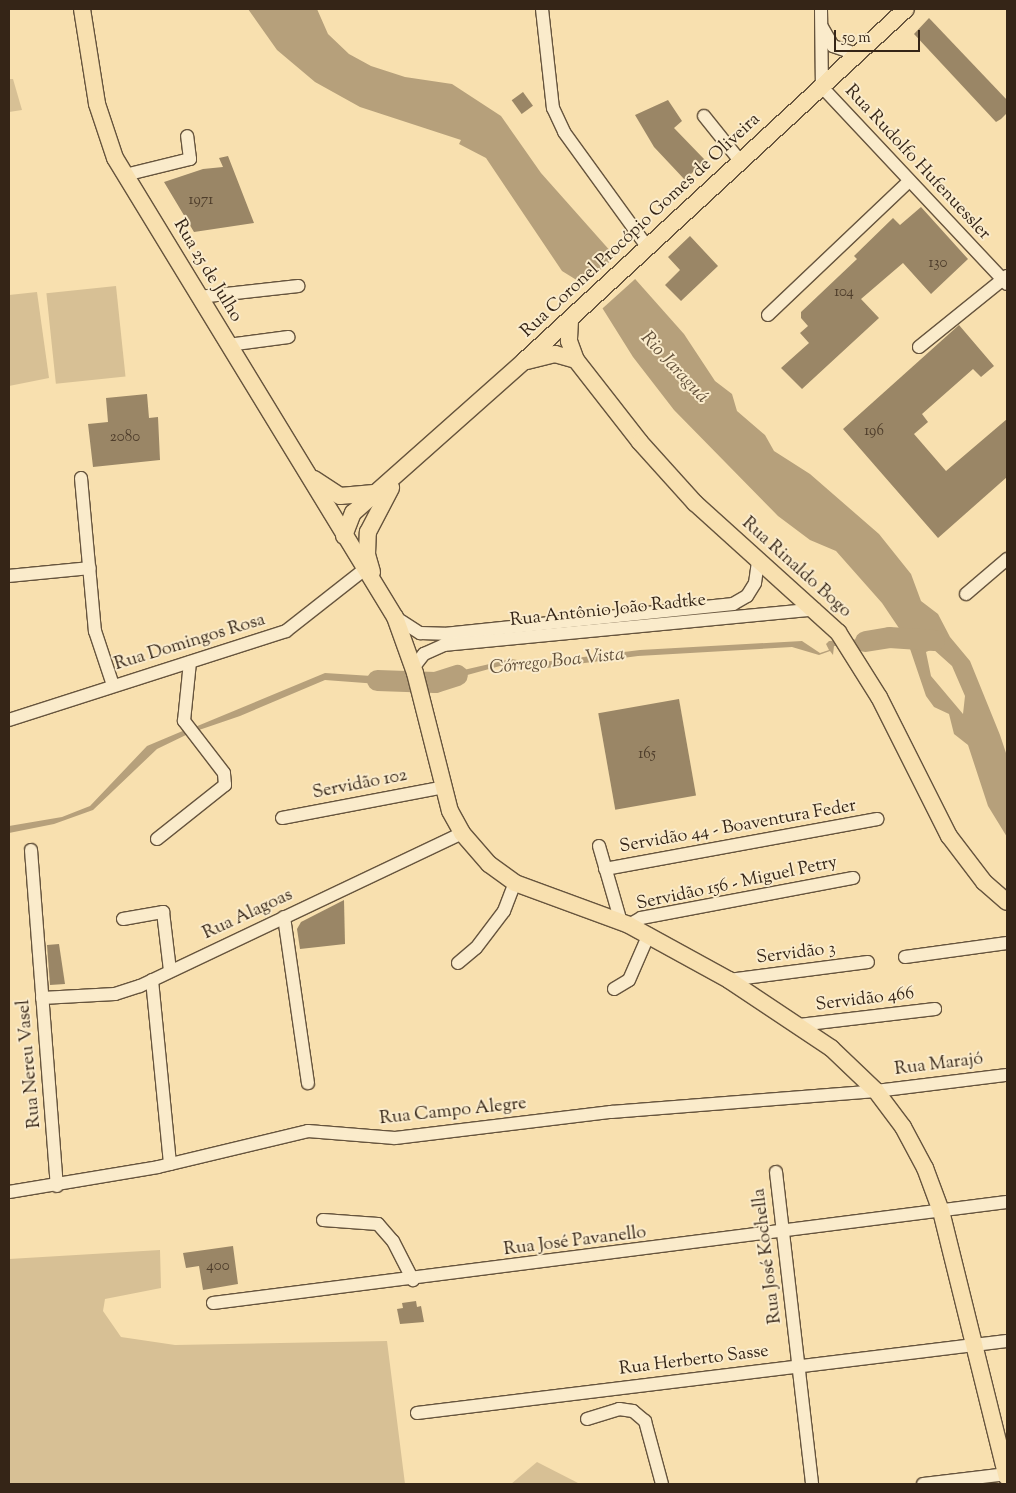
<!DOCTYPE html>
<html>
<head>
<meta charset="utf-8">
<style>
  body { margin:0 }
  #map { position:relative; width:1016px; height:1493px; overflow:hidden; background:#f8e0af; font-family:"Sorts Mill Goudy",serif }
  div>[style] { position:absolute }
  .green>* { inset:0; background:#d7c095; transform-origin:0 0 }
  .water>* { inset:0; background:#b6a07b }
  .pier>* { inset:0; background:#f8e0af; transform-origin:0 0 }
  .river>* { height:21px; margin:-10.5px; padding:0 10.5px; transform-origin:10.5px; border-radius:10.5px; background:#b6a07b }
  .building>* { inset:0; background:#9a8666; transform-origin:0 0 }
  .roads { filter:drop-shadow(1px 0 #66543d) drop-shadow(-1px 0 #66543d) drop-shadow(0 1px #66543d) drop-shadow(0 -1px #66543d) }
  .minor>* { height:12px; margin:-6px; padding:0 6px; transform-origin:6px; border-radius:6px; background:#faebcb }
  .major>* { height:16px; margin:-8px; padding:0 8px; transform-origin:8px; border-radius:8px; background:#f8e0af }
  span { translate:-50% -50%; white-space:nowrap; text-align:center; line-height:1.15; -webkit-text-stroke:4px #faebcb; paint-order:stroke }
  .number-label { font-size:15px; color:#4e3d2b }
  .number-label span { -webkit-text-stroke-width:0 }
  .street-label { font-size:18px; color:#352517 }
  .water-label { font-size:19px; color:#62503a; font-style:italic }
  .frame { position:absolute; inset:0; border:10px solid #352517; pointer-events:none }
  .scale { position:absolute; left:834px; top:30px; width:86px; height:22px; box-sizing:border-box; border:2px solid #352517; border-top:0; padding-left:6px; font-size:15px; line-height:18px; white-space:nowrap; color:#352517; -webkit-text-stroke:4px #faebcb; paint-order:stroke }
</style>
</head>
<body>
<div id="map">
  <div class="green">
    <i style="clip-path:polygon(9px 79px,13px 79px,22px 110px,9px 112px)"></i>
    <i style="left:116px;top:286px;width:91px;height:70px;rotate:84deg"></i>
    <i style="clip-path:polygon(37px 292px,49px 378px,9px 386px,9px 295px)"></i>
    <i style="clip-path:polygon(160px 1250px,161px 1288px,105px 1299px,103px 1311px,121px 1337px,175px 1345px,387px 1341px,405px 1484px,9px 1484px,9px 1259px)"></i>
    <i style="clip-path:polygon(537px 1462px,580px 1484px,511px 1484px)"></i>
  </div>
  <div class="water">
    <i style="clip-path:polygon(evenodd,248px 9px,317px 9px,328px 34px,349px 54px,371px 66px,405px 77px,452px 84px,501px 116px,541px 173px,684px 334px,715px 381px,732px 394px,737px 411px,765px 435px,774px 451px,810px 474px,879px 534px,911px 574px,921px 601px,938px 614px,950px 637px,970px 661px,1000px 735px,1007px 756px,1007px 837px,988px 806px,968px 745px,954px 734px,949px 714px,934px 707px,926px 696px,907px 640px,882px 603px,836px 551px,810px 540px,778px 516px,674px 410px,633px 357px,596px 298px,583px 284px,562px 271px,486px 158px,459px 144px,461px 140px,360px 107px,315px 82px,277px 50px,248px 9px,933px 649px,952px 666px,965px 696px,963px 714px,931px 676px,926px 652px,933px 649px)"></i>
    <i style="clip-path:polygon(864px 639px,867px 644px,834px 646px,833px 655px,830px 651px,819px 655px,792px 647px,638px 656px,539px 669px,500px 666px,431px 685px,429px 678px,511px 659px,535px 663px,640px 650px,802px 641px,820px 653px,829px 650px,826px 644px,829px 641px)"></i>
    <i style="clip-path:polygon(325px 673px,403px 678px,405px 686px,325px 680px,240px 716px,199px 730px,195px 727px)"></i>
    <i style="clip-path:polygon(185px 730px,188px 734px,157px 749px,93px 810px,54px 824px,9px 833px,9px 826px,62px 817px,90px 806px,147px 746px)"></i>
  </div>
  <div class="pier">
    <i style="left:617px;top:255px;width:30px;height:47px;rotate:48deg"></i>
  </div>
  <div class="river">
    <i style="left:865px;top:641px;width:24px;rotate:-9deg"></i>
    <i style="left:889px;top:637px;width:45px;rotate:3.8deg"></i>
    <i style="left:377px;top:680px;width:58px;rotate:2deg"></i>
    <i style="left:435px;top:682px;width:23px;rotate:-18deg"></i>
  </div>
  <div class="building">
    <i style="clip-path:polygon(929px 18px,1007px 100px,1007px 113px,1001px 119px,996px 122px,914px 34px)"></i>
    <i style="left:523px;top:92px;width:17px;height:14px;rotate:54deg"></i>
    <i style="clip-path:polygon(668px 100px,682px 121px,674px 128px,705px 160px,685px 180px,654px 147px,635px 115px)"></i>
    <i style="clip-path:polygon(228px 156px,254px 223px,194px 232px,164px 182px,203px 169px,223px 167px,219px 158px)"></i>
    <i style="clip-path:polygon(921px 207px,968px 259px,931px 294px,903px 263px,861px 299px,879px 318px,802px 389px,781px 368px,809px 343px,800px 333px,808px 326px,801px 318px,801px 312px,857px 259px,854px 256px,893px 218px,900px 225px)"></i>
    <i style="clip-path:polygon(690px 236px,718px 266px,681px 301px,665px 285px,680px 270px,668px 257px)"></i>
    <i style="clip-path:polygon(959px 325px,994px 366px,981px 377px,973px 369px,922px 414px,928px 422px,914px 434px,946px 471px,1007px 419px,1007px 477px,938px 538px,843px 429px)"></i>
    <i style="clip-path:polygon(147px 394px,149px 418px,158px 417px,160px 460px,93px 467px,88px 424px,108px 422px,106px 398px)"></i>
    <i style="left:679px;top:699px;width:98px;height:82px;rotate:80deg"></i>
    <i style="clip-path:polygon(344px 900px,345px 944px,300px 949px,297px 929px,301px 922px)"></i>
    <i style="clip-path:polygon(59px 944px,65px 984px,50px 985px,47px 945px)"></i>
    <i style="clip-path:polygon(233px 1246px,238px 1284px,203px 1290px,199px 1266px,186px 1268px,183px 1253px)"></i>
    <i style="clip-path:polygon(416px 1301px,417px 1307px,421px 1306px,424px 1322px,400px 1324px,397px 1309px,403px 1308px,402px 1303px)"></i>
  </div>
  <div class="roads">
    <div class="minor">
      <i style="left:542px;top:9px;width:100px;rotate:83.7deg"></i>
      <i style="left:553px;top:108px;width:26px;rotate:65deg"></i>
      <i style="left:564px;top:132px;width:143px;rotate:54.1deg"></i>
      <i style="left:821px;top:9px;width:78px;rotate:89.3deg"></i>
      <i style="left:822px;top:87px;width:270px;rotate:46.8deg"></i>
      <i style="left:822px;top:27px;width:22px;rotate:60deg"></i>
      <i style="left:833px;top:46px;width:24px;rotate:19deg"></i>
      <i style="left:704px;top:116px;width:59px;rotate:51.2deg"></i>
      <i style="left:125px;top:175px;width:67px;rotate:-13.8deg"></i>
      <i style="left:190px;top:159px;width:23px;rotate:-97deg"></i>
      <i style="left:199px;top:297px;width:100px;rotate:-6.3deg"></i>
      <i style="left:768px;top:315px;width:195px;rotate:-43.5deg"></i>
      <i style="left:228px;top:345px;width:61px;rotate:-7.6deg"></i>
      <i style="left:919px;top:347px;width:113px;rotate:-38.9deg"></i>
      <i style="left:81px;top:478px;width:154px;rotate:84.8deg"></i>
      <i style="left:95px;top:631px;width:57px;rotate:71.6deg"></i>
      <i style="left:9px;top:576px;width:81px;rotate:-5.6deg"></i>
      <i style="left:966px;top:594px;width:54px;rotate:-40.5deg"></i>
      <i style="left:395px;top:617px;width:30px;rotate:33deg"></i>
      <i style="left:420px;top:633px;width:24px;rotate:2deg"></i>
      <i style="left:444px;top:634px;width:291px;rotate:-5.9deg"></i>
      <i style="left:733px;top:604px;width:16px;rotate:-30deg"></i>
      <i style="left:747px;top:596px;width:15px;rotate:-58deg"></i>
      <i style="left:755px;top:583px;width:22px;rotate:-82deg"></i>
      <i style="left:413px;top:668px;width:18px;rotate:-52deg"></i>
      <i style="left:424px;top:654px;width:22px;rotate:-24deg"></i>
      <i style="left:444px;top:645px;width:373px;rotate:-5.5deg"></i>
      <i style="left:9px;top:720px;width:291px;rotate:-17.8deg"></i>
      <i style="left:286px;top:631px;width:100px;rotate:-38.1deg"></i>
      <i style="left:282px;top:818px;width:165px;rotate:-10.8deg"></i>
      <i style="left:157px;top:839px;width:87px;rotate:-38.5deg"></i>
      <i style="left:225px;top:785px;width:12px;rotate:-95deg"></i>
      <i style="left:224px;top:773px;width:66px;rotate:-127.6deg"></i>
      <i style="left:184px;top:721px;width:59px;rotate:-84.2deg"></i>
      <i style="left:599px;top:846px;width:79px;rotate:73.9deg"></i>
      <i style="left:31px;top:850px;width:337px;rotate:85.6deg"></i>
      <i style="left:605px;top:869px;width:277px;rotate:-10.4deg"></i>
      <i style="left:284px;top:917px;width:168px;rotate:81.8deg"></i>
      <i style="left:123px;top:919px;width:41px;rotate:-9.9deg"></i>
      <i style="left:163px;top:912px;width:59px;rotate:83.2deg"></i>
      <i style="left:629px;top:925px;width:14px;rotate:-30deg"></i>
      <i style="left:641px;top:918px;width:216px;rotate:-10.7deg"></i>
      <i style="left:905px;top:957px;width:103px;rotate:-7.8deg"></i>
      <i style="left:458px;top:963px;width:23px;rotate:-40deg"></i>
      <i style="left:476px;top:948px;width:46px;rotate:-52.9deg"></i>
      <i style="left:504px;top:911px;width:30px;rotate:-69deg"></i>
      <i style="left:152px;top:980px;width:185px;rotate:84.4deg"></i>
      <i style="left:729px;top:980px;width:140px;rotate:-7.4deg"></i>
      <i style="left:614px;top:989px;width:17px;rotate:-31deg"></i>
      <i style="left:629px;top:980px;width:50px;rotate:-66.5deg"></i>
      <i style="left:42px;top:998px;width:73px;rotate:-3.1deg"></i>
      <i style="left:115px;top:994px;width:26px;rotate:-18deg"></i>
      <i style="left:140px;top:986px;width:357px;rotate:-25.4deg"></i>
      <i style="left:799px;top:1025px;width:137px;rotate:-6.7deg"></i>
      <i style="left:776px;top:1172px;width:314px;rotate:83.4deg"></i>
      <i style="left:9px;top:1192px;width:151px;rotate:-9.5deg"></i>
      <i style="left:158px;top:1167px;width:154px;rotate:-13.5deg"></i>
      <i style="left:308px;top:1131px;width:87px;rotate:4.6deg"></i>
      <i style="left:395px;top:1138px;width:218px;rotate:-6.9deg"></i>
      <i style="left:611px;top:1112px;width:266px;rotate:-4.5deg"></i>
      <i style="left:876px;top:1091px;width:132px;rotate:-7deg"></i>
      <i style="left:323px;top:1220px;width:55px;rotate:4.2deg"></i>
      <i style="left:378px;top:1224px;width:23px;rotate:49deg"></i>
      <i style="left:393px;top:1241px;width:44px;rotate:62.9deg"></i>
      <i style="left:213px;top:1303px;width:800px;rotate:-7.25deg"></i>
      <i style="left:417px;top:1413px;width:594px;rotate:-6.96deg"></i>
      <i style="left:587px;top:1419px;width:34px;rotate:-17deg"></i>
      <i style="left:619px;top:1409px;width:14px;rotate:8deg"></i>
      <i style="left:633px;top:1411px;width:16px;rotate:40deg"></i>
      <i style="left:645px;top:1421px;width:65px;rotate:74.9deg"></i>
      <i style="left:923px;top:1484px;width:85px;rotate:-6.8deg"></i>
    </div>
    <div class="major">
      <i style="left:82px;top:9px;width:96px;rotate:81deg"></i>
      <i style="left:97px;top:104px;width:57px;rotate:71.6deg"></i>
      <i style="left:115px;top:158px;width:538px;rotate:58.62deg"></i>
      <i style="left:395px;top:617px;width:59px;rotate:70.3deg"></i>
      <i style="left:415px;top:673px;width:142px;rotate:75.8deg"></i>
      <i style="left:450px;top:811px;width:25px;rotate:61deg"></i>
      <i style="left:462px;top:833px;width:41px;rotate:48.9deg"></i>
      <i style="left:489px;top:864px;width:32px;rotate:36deg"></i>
      <i style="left:515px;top:883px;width:121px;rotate:20.2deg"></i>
      <i style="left:629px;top:925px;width:114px;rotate:28.8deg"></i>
      <i style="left:729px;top:980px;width:123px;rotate:33.7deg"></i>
      <i style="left:831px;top:1048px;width:62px;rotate:43.7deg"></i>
      <i style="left:876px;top:1091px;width:45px;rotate:53.1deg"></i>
      <i style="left:903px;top:1127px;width:47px;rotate:61.8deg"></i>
      <i style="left:925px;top:1168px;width:46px;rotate:69.6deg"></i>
      <i style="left:941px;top:1211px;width:274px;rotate:76.1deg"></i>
      <i style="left:570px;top:320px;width:21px;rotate:93deg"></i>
      <i style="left:569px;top:341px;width:20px;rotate:70deg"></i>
      <i style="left:576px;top:360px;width:104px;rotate:52deg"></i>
      <i style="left:640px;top:442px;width:82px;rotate:48deg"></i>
      <i style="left:695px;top:503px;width:193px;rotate:42.1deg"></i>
      <i style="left:838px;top:632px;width:77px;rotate:57.8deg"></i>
      <i style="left:879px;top:697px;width:156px;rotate:63.3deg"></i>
      <i style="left:949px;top:836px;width:58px;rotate:52.7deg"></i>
      <i style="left:984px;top:882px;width:30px;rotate:41deg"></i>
      <i style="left:527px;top:361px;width:29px;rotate:-14deg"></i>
      <i style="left:555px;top:354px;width:22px;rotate:16deg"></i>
      <i style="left:314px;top:479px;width:31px;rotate:33deg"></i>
      <i style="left:340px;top:496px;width:34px;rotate:-5deg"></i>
      <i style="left:344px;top:536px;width:25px;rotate:-69deg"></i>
      <i style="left:353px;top:513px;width:229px;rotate:-41.6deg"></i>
      <i style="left:524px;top:361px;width:519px;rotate:-42.66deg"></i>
      <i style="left:372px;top:572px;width:18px;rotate:-106deg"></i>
      <i style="left:367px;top:555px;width:23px;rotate:-88deg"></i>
      <i style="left:368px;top:532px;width:50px;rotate:-62.4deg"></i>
    </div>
  </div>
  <div class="number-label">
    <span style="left:201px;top:201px">1971</span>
    <span style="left:938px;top:264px">130</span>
    <span style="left:844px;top:293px">104</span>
    <span style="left:874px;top:432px">196</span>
    <span style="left:125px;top:438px">2080</span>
    <span style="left:647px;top:755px">165</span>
    <span style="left:218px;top:1267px">400</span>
  </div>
  <div class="street-label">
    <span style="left:917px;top:163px;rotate:47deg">Rua Rudolfo Hufenuessler</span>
    <span style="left:641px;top:226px;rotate:-43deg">Rua Coronel Procópio Gomes de Oliveira</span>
    <span style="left:207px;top:271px;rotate:59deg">Rua 25 de Julho</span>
    <span style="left:796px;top:568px;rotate:42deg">Rua Rinaldo Bogo</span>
    <span style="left:608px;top:611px;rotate:-6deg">Rua Antônio João Radtke</span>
    <span style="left:190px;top:643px;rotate:-17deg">Rua Domingos Rosa</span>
    <span style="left:360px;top:785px;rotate:-11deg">Servidão 102</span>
    <span style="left:738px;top:827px;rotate:-10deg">Servidão 44 - Boaventura Feder</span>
    <span style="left:737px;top:884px;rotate:-12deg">Servidão 156 - Miguel Petry</span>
    <span style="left:248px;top:915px;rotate:-25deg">Rua Alagoas</span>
    <span style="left:796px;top:954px;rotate:-7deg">Servidão 3</span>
    <span style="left:865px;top:1000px;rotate:-7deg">Servidão 466</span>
    <span style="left:30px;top:1064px;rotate:-95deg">Rua Nereu Vasel</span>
    <span style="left:939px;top:1065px;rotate:-7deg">Rua Marajó</span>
    <span style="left:453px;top:1112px;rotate:-6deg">Rua Campo Alegre</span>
    <span style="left:575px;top:1242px;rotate:-7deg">Rua José Pavanello</span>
    <span style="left:768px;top:1256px;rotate:-97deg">Rua José Kochella</span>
    <span style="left:694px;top:1361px;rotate:-7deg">Rua Herberto Sasse</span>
  </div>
  <div class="water-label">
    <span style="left:674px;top:368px;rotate:47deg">Rio Jaraguá</span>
    <span style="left:557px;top:662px;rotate:-6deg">Córrego Boa Vista</span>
  </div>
  <div class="frame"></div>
  <div class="scale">50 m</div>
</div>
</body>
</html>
